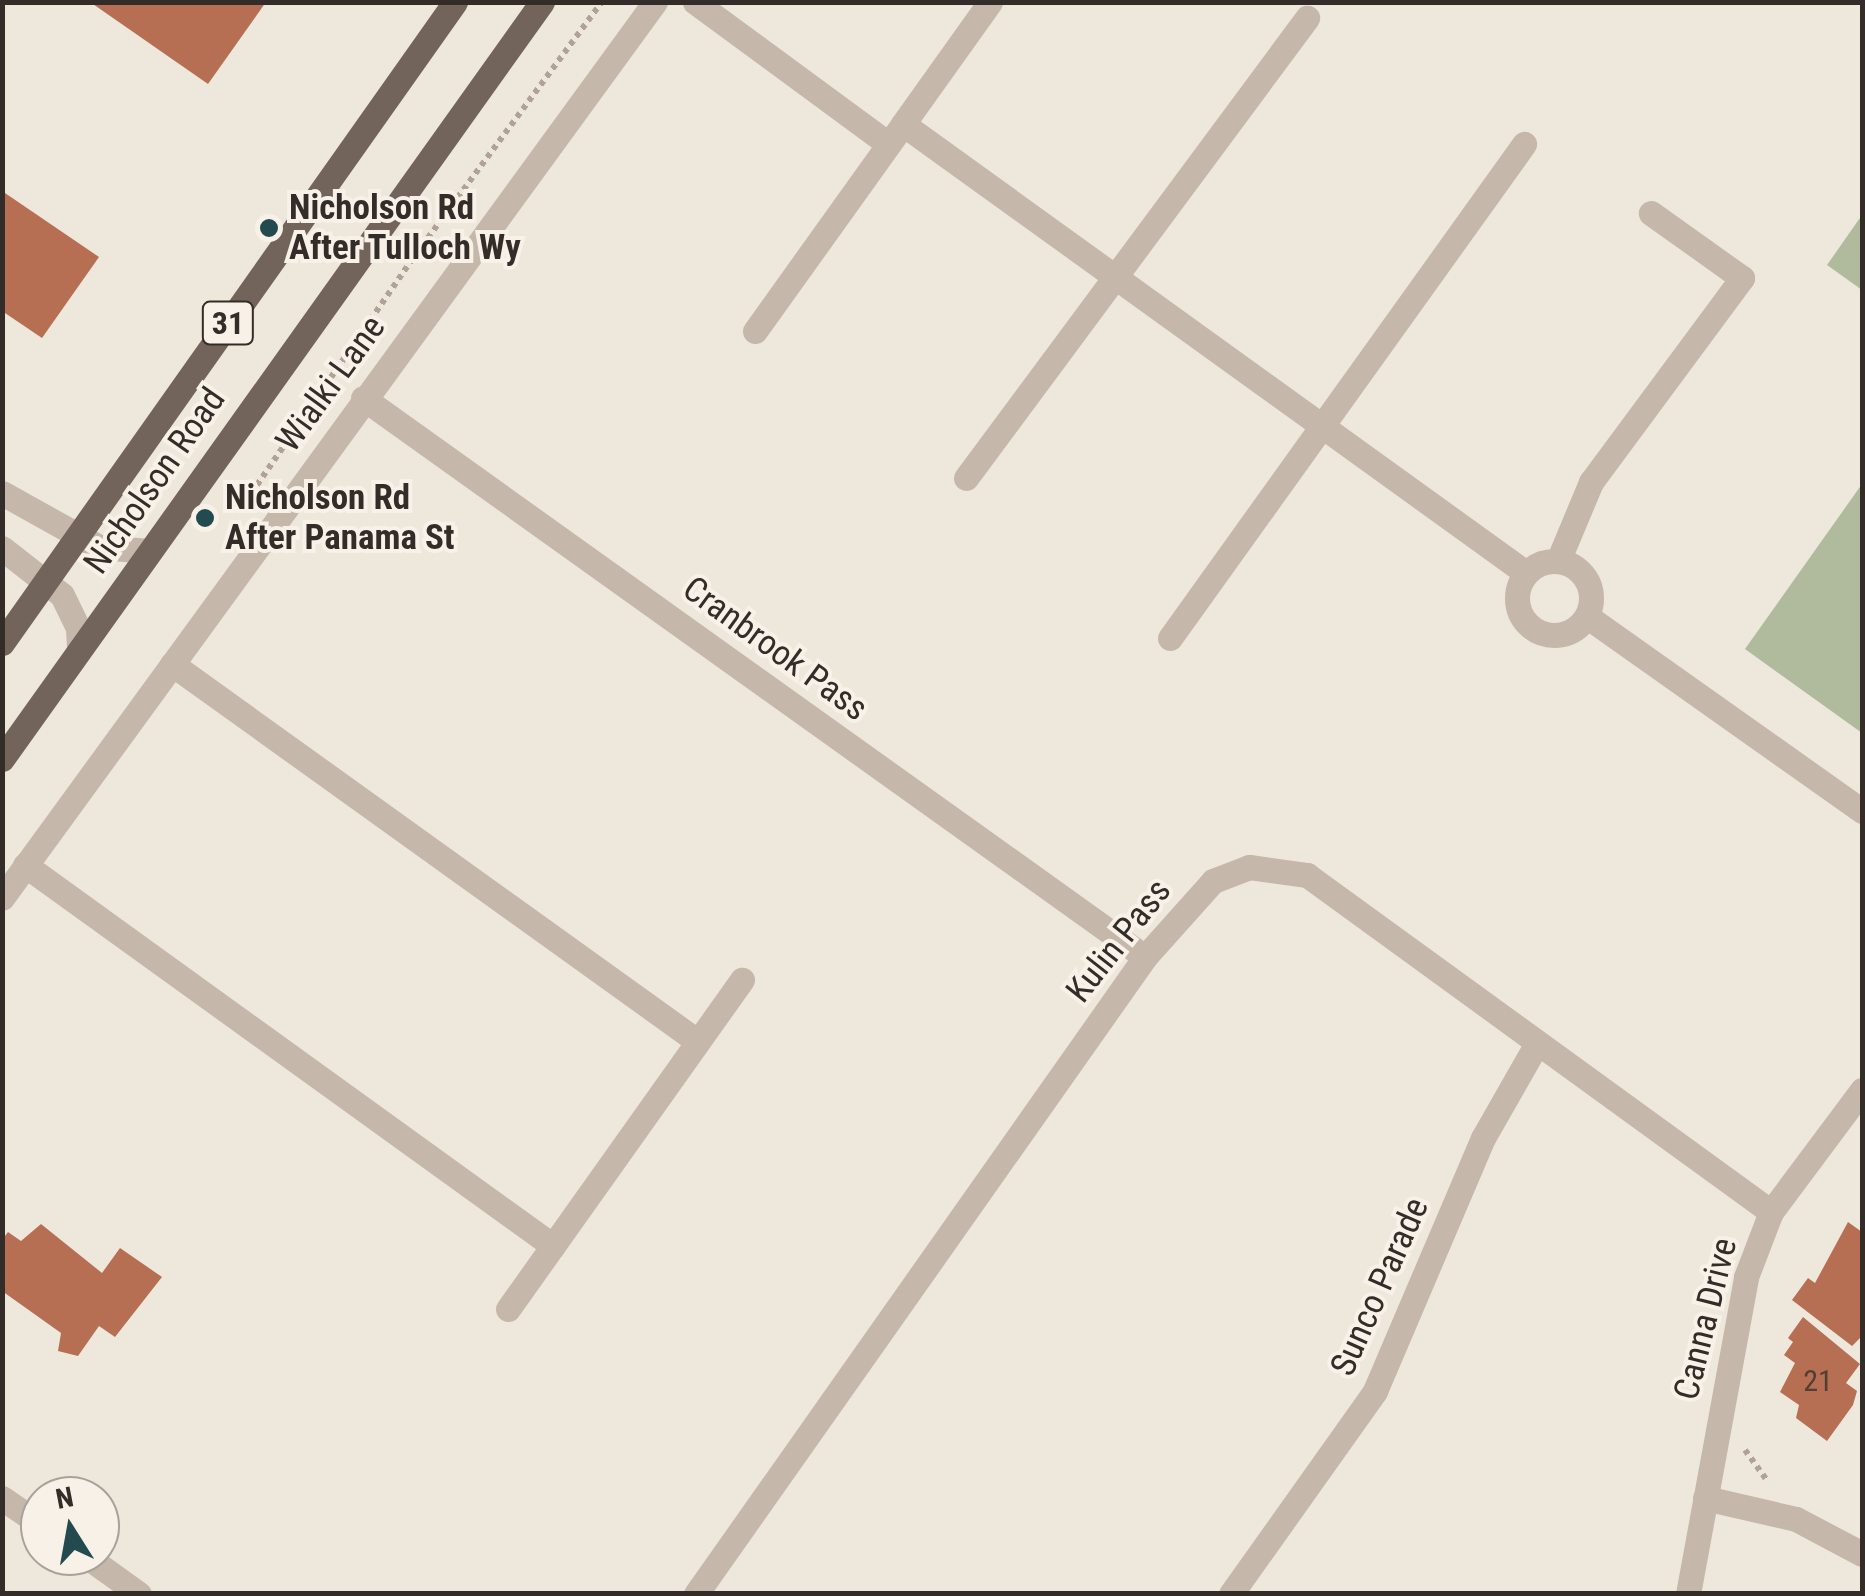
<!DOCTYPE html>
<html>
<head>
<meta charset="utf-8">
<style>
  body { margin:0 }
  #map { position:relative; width:1865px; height:1596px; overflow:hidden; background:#eee7dc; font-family:"Roboto Condensed",sans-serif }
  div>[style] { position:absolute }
  .green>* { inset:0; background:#b0bb9e }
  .building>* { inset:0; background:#b66f53 }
  .path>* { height:6px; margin-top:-3px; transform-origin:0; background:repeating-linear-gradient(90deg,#b0a294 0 5px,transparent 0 10px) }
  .minor>* { height:25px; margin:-12.5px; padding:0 12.5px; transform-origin:12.5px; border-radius:12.5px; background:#c5b7aa }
  .minor>.ring { margin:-12.5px; padding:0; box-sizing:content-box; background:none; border:25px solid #c5b7aa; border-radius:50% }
  .primary>* { height:25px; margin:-12.5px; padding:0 12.5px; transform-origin:12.5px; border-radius:12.5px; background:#73645b }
  .dots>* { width:28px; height:28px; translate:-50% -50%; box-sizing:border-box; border:5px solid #f7f1e8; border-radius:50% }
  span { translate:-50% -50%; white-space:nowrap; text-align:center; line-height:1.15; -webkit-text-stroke:8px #f7f1e8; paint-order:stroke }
  .number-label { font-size:30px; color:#543d33 }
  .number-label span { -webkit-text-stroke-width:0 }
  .shield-label span { padding:2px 8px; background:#f7f1e8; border:2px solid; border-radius:8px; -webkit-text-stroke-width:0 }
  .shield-label { font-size:32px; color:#332c28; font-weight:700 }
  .poi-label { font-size:35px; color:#332c28; font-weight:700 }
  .left { translate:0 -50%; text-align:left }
  .street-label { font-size:35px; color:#332c28 }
  .frame { position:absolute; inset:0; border:5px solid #332c28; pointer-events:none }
  .north { position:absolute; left:20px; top:1476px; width:100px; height:100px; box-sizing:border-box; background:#f7f1e8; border:2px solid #a9a29b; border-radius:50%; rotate:349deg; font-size:28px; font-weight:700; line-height:40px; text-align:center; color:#332c28 }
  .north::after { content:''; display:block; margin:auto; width:35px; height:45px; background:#234b4f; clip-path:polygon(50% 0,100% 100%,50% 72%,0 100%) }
</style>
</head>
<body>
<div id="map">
  <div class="green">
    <i style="clip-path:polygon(1862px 215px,1862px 290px,1827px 265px)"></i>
    <i style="clip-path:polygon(1862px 484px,1862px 733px,1745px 649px)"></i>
  </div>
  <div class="building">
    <i style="clip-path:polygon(90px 2px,266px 2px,208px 84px)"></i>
    <i style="clip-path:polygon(2px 191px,99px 257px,42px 338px,2px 311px)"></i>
    <i style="clip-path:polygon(1848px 1222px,1862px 1232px,1862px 1336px,1852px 1346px,1792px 1300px,1808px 1278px,1815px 1283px)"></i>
    <i style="clip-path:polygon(41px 1224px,102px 1273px,120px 1248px,162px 1277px,115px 1337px,99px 1326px,78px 1356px,58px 1351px,61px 1333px,2px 1291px,2px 1240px,8px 1232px,21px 1241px)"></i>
    <i style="clip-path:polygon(1803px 1317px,1860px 1364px,1846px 1383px,1857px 1391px,1853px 1405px,1827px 1441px,1796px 1418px,1799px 1405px,1780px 1392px,1795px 1363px,1784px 1355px,1793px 1342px,1788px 1338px)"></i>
  </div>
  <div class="path">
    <i style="left:257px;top:485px;width:280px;rotate:-55.5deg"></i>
    <i style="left:416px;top:254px;width:313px;rotate:-53.6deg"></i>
    <i style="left:1745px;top:1450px;width:37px;rotate:54deg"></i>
  </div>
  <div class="minor">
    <i style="left:695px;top:2px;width:240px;rotate:36.3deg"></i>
    <i style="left:903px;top:124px;width:150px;rotate:-54.5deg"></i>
    <i style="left:755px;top:331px;width:254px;rotate:-54.4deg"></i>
    <i style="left:903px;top:124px;width:768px;rotate:35.78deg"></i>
    <i style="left:363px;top:398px;width:961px;rotate:35.56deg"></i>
    <i style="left:966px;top:478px;width:573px;rotate:-53.45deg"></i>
    <i style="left:2px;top:493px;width:111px;rotate:29.1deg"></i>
    <i style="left:99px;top:547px;width:50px;rotate:4.6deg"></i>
    <i style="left:2px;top:548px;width:76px;rotate:38.1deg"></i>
    <i style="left:62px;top:595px;width:37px;rotate:64deg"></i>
    <i style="left:78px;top:628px;width:21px;rotate:87deg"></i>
    <i class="ring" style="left:1517px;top:561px;width:49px;height:49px"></i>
    <i style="left:1558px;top:561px;width:86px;rotate:-67.3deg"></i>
    <i style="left:1591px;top:482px;width:254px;rotate:-53.5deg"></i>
    <i style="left:1742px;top:278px;width:112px;rotate:-144.5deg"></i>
    <i style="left:1588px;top:617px;width:336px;rotate:35.3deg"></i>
    <i style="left:1170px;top:638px;width:608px;rotate:-54.37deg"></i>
    <i style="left:172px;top:664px;width:646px;rotate:35.68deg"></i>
    <i style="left:25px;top:865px;width:651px;rotate:35.81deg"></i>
    <i style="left:2px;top:898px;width:1109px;rotate:-53.92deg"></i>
    <i style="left:508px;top:1309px;width:404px;rotate:-54.6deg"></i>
    <i style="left:2px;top:1498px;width:46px;rotate:34.4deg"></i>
    <i style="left:1705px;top:1498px;width:93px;rotate:13deg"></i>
    <i style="left:1796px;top:1519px;width:75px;rotate:27.9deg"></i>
    <i style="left:86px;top:1556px;width:65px;rotate:35.6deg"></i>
    <i style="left:696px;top:1594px;width:779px;rotate:-54.82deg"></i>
    <i style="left:1145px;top:957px;width:102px;rotate:-48.2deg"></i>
    <i style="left:1213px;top:881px;width:39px;rotate:-21deg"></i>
    <i style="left:1249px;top:867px;width:59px;rotate:7.9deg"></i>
    <i style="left:1307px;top:875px;width:573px;rotate:35.99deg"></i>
    <i style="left:1231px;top:1594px;width:249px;rotate:-54.6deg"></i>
    <i style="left:1375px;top:1391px;width:275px;rotate:-66.9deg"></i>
    <i style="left:1483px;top:1138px;width:107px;rotate:-60.3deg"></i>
    <i style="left:1688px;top:1594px;width:322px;rotate:-79.6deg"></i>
    <i style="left:1746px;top:1277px;width:70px;rotate:-69deg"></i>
    <i style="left:1771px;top:1212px;width:152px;rotate:-53.3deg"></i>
  </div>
  <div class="primary">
    <i style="left:2px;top:643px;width:785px;rotate:-54.75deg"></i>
    <i style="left:2px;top:759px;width:930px;rotate:-54.5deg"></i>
  </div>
  <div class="dots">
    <i style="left:269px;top:228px;background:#234b4f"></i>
    <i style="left:205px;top:518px;background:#234b4f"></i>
  </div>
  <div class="number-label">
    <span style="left:1818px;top:1381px">21</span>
  </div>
  <div class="shield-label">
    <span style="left:228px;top:323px">31</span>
  </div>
  <div class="poi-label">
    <span class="left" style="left:289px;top:228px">Nicholson Rd<br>After Tulloch Wy</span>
    <span class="left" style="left:225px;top:518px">Nicholson Rd<br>After Panama St</span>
  </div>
  <div class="street-label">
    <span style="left:331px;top:384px;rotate:-54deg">Wialki Lane</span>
    <span style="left:155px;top:481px;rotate:-55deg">Nicholson Road</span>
    <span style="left:775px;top:649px;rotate:36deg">Cranbrook Pass</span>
    <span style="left:1119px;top:941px;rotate:-52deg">Kulin Pass</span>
    <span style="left:1380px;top:1287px;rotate:-66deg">Sunco Parade</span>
    <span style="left:1706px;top:1319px;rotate:-76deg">Canna Drive</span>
  </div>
  <div class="frame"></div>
  <div class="north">N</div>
</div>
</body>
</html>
